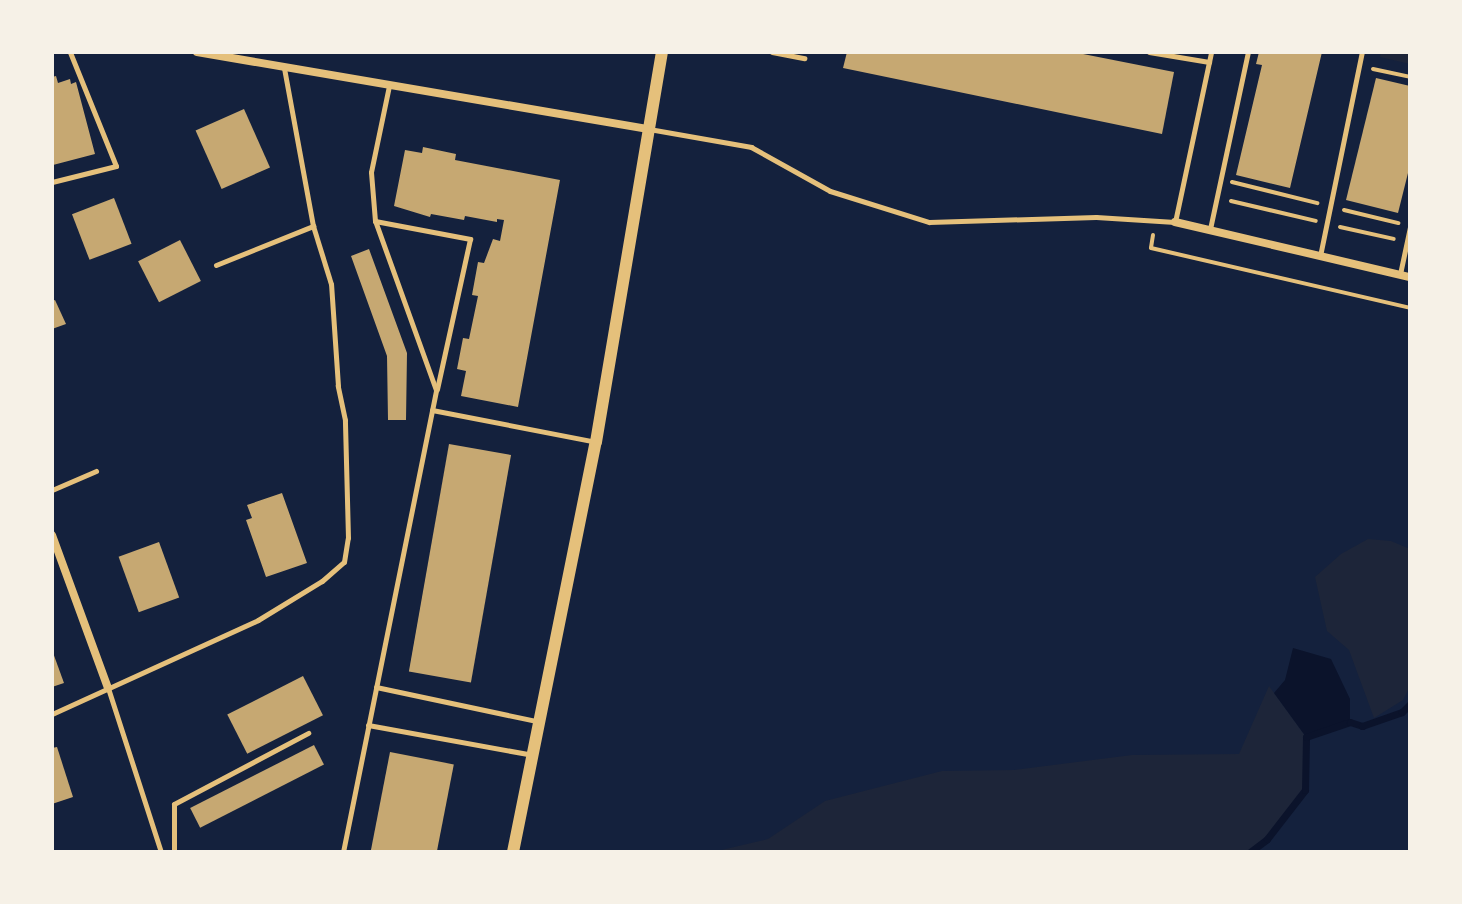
<!DOCTYPE html>
<html>
<head>
<meta charset="utf-8">
<style>
  body { margin:0 }
  #map { position:relative; width:1462px; height:904px; overflow:hidden; background:#14213d; font-family:"Source Sans 3",sans-serif }
  div>[style] { position:absolute }
  .green>* { inset:0; background:#1d2539 }
  .water>* { inset:0; background:#0b132b }
  .stream>* { height:7px; margin:-3.5px; padding:0 3.5px; transform-origin:3.5px; border-radius:3.5px; background:#0b132b }
  .building>* { inset:0; background:#c6a872; transform-origin:0 0 }
  .path>* { height:4px; margin:-2px; padding:0 2px; transform-origin:2px; border-radius:2px; background:#e5c07b }
  .service>* { height:5px; margin:-2.5px; padding:0 2.5px; transform-origin:2.5px; border-radius:2.5px; background:#e5c07b }
  .minor>* { height:8px; margin:-4px; padding:0 4px; transform-origin:4px; border-radius:4px; background:#e5c07b }
  .tertiary>* { height:12px; margin:-6px; padding:0 6px; transform-origin:6px; border-radius:6px; background:#e5c07b }
  span { translate:-50% -50%; white-space:nowrap; text-align:center; line-height:1.15; -webkit-text-stroke:7px #f6f1e7; paint-order:stroke }
  .frame { position:absolute; inset:0; border:54px solid #f6f1e7; pointer-events:none }
</style>
</head>
<body>
<div id="map">
  <div class="green">
    <i style="clip-path:polygon(1381px 52px,1410px 52px,1410px 64px,1380px 57px)"></i>
    <i style="clip-path:polygon(1368px 539px,1391px 541px,1410px 549px,1410px 686px,1403px 700px,1374px 718px,1349px 650px,1327px 631px,1315px 577px,1341px 554px)"></i>
    <i style="clip-path:polygon(1269px 686px,1306px 737px,1305px 790px,1267px 839px,1250px 852px,713px 852px,768px 839px,825px 801px,942px 771px,1014px 770px,1132px 755px,1239px 754px)"></i>
  </div>
  <div class="water">
    <i style="clip-path:polygon(1293px 648px,1331px 659px,1350px 699px,1350px 722px,1306px 737px,1274px 693px,1285px 680px)"></i>
  </div>
  <div class="stream">
    <i style="left:1250px;top:852px;width:21px;rotate:-37deg"></i>
    <i style="left:1267px;top:839px;width:62px;rotate:-52.2deg"></i>
    <i style="left:1305px;top:790px;width:53px;rotate:-88.9deg"></i>
    <i style="left:1306px;top:737px;width:46px;rotate:-18.8deg"></i>
    <i style="left:1350px;top:722px;width:13px;rotate:18deg"></i>
    <i style="left:1362px;top:726px;width:42px;rotate:-19.3deg"></i>
    <i style="left:1402px;top:712px;width:11px;rotate:-45deg"></i>
  </div>
  <div class="building">
    <i style="clip-path:polygon(847px 52px,1073px 52px,1174px 72px,1162px 134px,843px 68px)"></i>
    <i style="clip-path:polygon(1259px 52px,1322px 52px,1290px 188px,1236px 175px,1262px 65px,1256px 64px)"></i>
    <i style="clip-path:polygon(56px 76px,58px 83px,70px 79px,71px 84px,76px 82px,95px 154px,53px 165px,52px 77px)"></i>
    <i style="clip-path:polygon(1376px 78px,1410px 86px,1410px 165px,1398px 213px,1346px 200px)"></i>
    <i style="left:244px;top:109px;width:64px;height:53px;rotate:66deg"></i>
    <i style="clip-path:polygon(423px 147px,456px 154px,455px 160px,560px 180px,518px 407px,461px 396px,466px 371px,457px 369px,463px 338px,469px 339px,478px 296px,472px 295px,478px 262px,484px 263px,493px 239px,500px 241px,504px 220px,497px 219px,497px 222px,465px 216px,464px 220px,431px 214px,430px 217px,394px 206px,405px 150px,422px 153px)"></i>
    <i style="left:114px;top:198px;width:49px;height:45px;rotate:69deg"></i>
    <i style="left:180px;top:240px;width:46px;height:47px;rotate:63deg"></i>
    <i style="clip-path:polygon(369px 249px,407px 353px,406px 420px,388px 420px,387px 356px,351px 256px)"></i>
    <i style="clip-path:polygon(55px 300px,66px 324px,52px 329px,52px 301px)"></i>
    <i style="left:449px;top:444px;width:63px;height:231px;rotate:10deg"></i>
    <i style="clip-path:polygon(282px 493px,307px 563px,266px 577px,246px 520px,252px 518px,247px 505px)"></i>
    <i style="left:159px;top:542px;width:59px;height:43px;rotate:70deg"></i>
    <i style="clip-path:polygon(52px 650px,64px 683px,52px 687px)"></i>
    <i style="left:303px;top:676px;width:44px;height:85px;rotate:63deg"></i>
    <i style="left:314px;top:745px;width:22px;height:139px;rotate:63deg"></i>
    <i style="clip-path:polygon(57px 747px,73px 797px,52px 804px,52px 748px)"></i>
    <i style="left:390px;top:752px;width:65px;height:102px;rotate:11deg"></i>
  </div>
  <div class="path">
    <i style="left:1373px;top:69px;width:38px;rotate:12deg"></i>
    <i style="left:1232px;top:182px;width:88px;rotate:13.9deg"></i>
    <i style="left:1231px;top:201px;width:87px;rotate:13.2deg"></i>
    <i style="left:1344px;top:210px;width:56px;rotate:13.5deg"></i>
    <i style="left:1340px;top:227px;width:55px;rotate:12.5deg"></i>
    <i style="left:1153px;top:235px;width:13px;rotate:99deg"></i>
    <i style="left:1151px;top:248px;width:266px;rotate:13deg"></i>
  </div>
  <div class="service">
    <i style="left:772px;top:52px;width:33px;rotate:11deg"></i>
    <i style="left:1149px;top:52px;width:61px;rotate:9.5deg"></i>
    <i style="left:649px;top:129px;width:104px;rotate:10deg"></i>
    <i style="left:751px;top:147px;width:90px;rotate:29.1deg"></i>
    <i style="left:830px;top:191px;width:104px;rotate:17.4deg"></i>
    <i style="left:929px;top:222px;width:167px;rotate:-1.7deg"></i>
    <i style="left:1096px;top:217px;width:79px;rotate:3.6deg"></i>
    <i style="left:1175px;top:222px;width:174px;rotate:-78deg"></i>
    <i style="left:52px;top:182px;width:66px;rotate:-14deg"></i>
    <i style="left:116px;top:166px;width:123px;rotate:-112deg"></i>
    <i style="left:375px;top:221px;width:97px;rotate:10.7deg"></i>
    <i style="left:470px;top:239px;width:154px;rotate:102.4deg"></i>
    <i style="left:1210px;top:229px;width:181px;rotate:-77.9deg"></i>
    <i style="left:1320px;top:256px;width:208px;rotate:-78.4deg"></i>
    <i style="left:216px;top:265px;width:105px;rotate:-21.9deg"></i>
    <i style="left:313px;top:226px;width:161px;rotate:-100.4deg"></i>
    <i style="left:1400px;top:274px;width:48px;rotate:-78deg"></i>
    <i style="left:432px;top:410px;width:167px;rotate:11deg"></i>
    <i style="left:52px;top:490px;width:48px;rotate:-23.4deg"></i>
    <i style="left:376px;top:687px;width:168px;rotate:12deg"></i>
    <i style="left:108px;top:688px;width:172px;rotate:72.1deg"></i>
    <i style="left:52px;top:714px;width:226px;rotate:-24.5deg"></i>
    <i style="left:258px;top:620px;width:75px;rotate:-31.4deg"></i>
    <i style="left:322px;top:581px;width:29px;rotate:-41deg"></i>
    <i style="left:344px;top:562px;width:24px;rotate:-81deg"></i>
    <i style="left:348px;top:538px;width:118px;rotate:-91.5deg"></i>
    <i style="left:345px;top:420px;width:35px;rotate:-102deg"></i>
    <i style="left:338px;top:386px;width:102px;rotate:-93.9deg"></i>
    <i style="left:331px;top:284px;width:61px;rotate:-107.2deg"></i>
    <i style="left:368px;top:725px;width:168px;rotate:10.3deg"></i>
    <i style="left:174px;top:852px;width:48px;rotate:-90deg"></i>
    <i style="left:174px;top:804px;width:152px;rotate:-27.9deg"></i>
    <i style="left:343px;top:852px;width:471px;rotate:-78.6deg"></i>
    <i style="left:436px;top:390px;width:180px;rotate:-109.8deg"></i>
    <i style="left:375px;top:221px;width:49px;rotate:-94.7deg"></i>
    <i style="left:371px;top:172px;width:88px;rotate:-78.2deg"></i>
  </div>
  <div class="minor">
    <i style="left:197px;top:52px;width:458px;rotate:9.7deg"></i>
    <i style="left:1175px;top:222px;width:241px;rotate:13.2deg"></i>
    <i style="left:52px;top:535px;width:163px;rotate:69.9deg"></i>
  </div>
  <div class="tertiary">
    <i style="left:513px;top:852px;width:418px;rotate:-78.6deg"></i>
    <i style="left:596px;top:442px;width:396px;rotate:-80.4deg"></i>
  </div>
  <div class="frame"></div>
</div>
</body>
</html>
